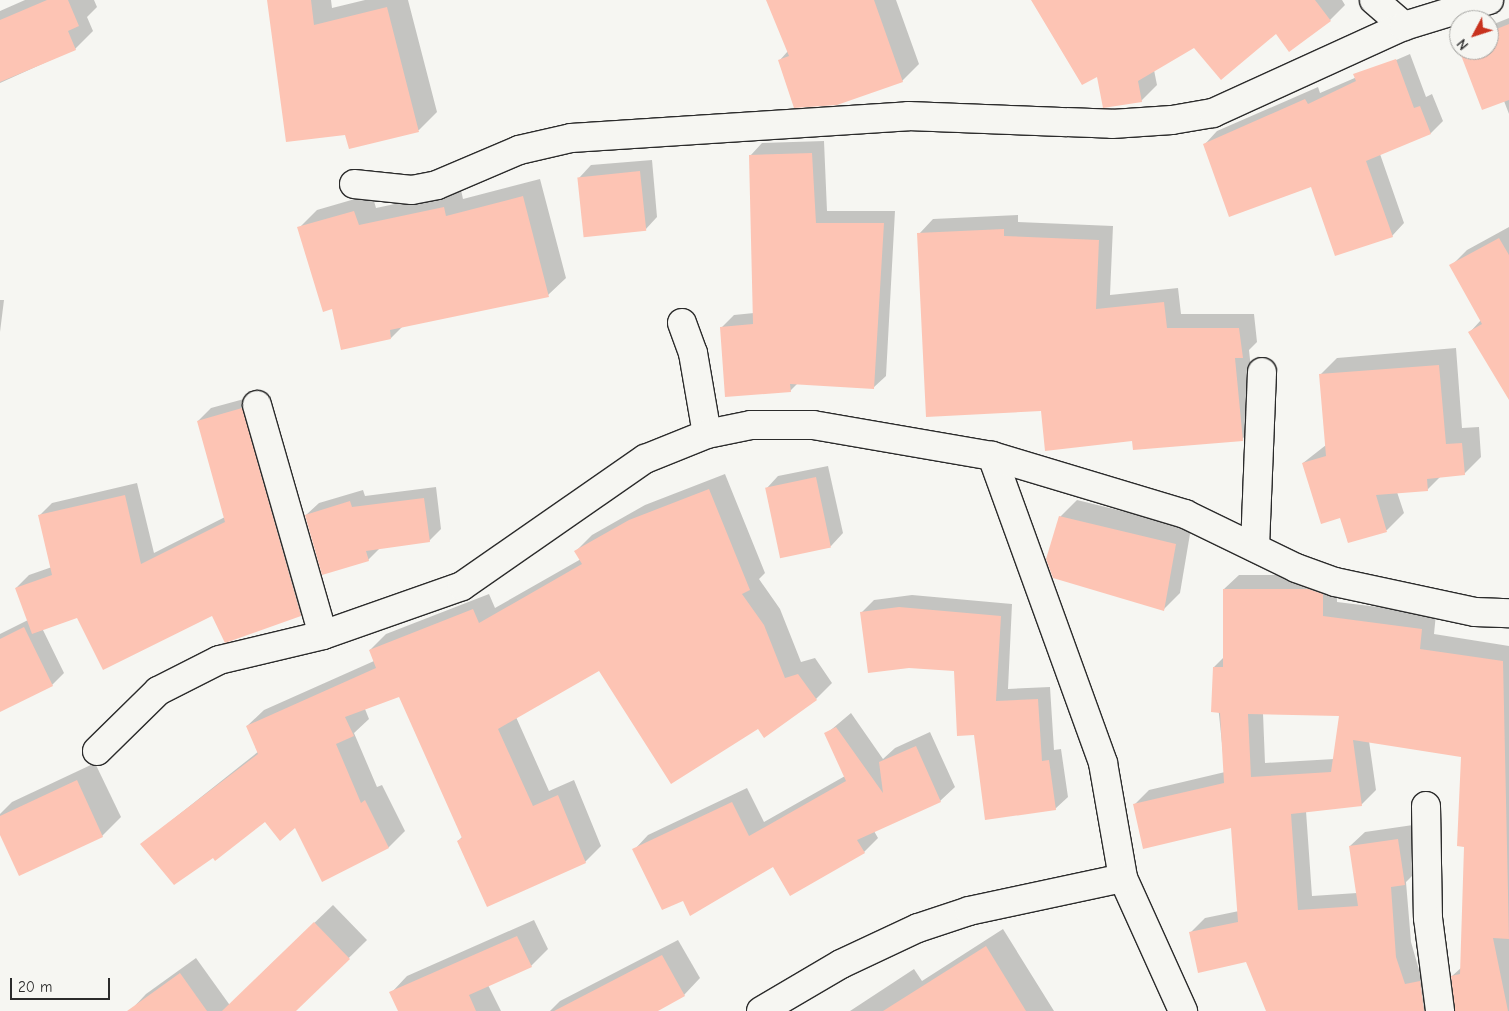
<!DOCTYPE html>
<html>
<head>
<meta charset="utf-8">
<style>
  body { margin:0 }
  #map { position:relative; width:1509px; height:1011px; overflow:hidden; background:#f6f6f2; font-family:"Comic Neue",sans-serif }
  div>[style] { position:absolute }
  .shadow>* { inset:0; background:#0003 }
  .building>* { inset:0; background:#fdc4b4; transform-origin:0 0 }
  .roads { filter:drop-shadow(1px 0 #2b2b2b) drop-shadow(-1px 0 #2b2b2b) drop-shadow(0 1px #2b2b2b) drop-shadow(0 -1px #2b2b2b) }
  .minor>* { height:28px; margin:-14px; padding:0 14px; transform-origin:14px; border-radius:14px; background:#f6f6f2 }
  span { translate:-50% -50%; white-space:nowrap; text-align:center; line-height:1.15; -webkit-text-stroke:5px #f6f6f2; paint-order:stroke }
  .north { position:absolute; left:1449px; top:10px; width:50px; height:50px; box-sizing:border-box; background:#f6f6f2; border:1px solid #a5a5a2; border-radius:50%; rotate:230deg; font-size:14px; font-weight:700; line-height:20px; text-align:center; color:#2b2b2b }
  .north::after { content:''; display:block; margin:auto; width:18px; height:22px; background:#c8321e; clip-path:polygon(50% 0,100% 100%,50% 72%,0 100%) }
  .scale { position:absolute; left:10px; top:978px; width:100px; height:22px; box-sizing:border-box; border:2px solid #2b2b2b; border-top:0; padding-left:6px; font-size:15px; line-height:18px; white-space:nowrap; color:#2b2b2b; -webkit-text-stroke:4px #f6f6f2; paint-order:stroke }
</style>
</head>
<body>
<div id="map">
  <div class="shadow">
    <i style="clip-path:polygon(25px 0,94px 0,97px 7px,87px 17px,93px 31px,75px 49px,0 83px,0 11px)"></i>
    <i style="clip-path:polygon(268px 0,331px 0,332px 8px,365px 0,408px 0,437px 112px,419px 130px,350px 148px,346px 133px)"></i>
    <i style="clip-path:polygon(767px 0,896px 0,919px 64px,902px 81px,779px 61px,788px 51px)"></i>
    <i style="clip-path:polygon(1033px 0,1342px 0,1345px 5px,1330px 20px,1195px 46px,1154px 70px,1157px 85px,1141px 101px,1098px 75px)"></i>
    <i style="clip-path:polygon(1509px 18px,1509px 114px,1504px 101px,1461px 50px,1489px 50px,1489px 26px)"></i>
    <i style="clip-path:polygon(1410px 54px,1426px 97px,1432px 94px,1443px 121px,1431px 133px,1380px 154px,1404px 223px,1392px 236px,1312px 186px,1205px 144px,1217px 131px,1318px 87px,1320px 93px)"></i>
    <i style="clip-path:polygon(824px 141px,827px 211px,895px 211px,886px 376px,873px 388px,798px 383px,790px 391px,722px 327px,734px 315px,754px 313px,750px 156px,762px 143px)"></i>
    <i style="clip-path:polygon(652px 160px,657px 217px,645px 230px,579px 178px,591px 165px)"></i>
    <i style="clip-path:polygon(540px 179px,566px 278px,548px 295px,403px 326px,391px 338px,333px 307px,299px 228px,317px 210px,372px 194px,376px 208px,461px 190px,463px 199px)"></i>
    <i style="clip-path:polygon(1018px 215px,1018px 222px,1113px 226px,1110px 295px,1178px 288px,1181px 314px,1254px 314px,1257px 342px,1249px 350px,1257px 425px,1242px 439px,1133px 439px,1042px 410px,919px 234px,933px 219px)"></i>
    <i style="clip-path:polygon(1509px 227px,1509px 384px,1470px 332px,1481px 320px,1451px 266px,1467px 250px)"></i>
    <i style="clip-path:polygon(0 300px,4px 300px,0 332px)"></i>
    <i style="clip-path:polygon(1456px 348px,1462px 428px,1479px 427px,1481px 457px,1464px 474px,1441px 476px,1427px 490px,1397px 492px,1404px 513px,1387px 530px,1348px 542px,1341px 516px,1303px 463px,1326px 445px,1320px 375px,1337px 358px)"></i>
    <i style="clip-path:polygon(255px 396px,314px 603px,301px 615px,77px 616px,42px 628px,64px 673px,52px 685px,0 699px,0 634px,28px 620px,16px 588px,29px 575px,52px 567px,39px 516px,52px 503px,137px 483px,154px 553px,225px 517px,198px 421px,211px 408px)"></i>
    <i style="clip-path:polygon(828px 466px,843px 533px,831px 546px,781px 556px,766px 489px,778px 476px)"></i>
    <i style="clip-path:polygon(725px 474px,765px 573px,759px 579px,780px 609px,801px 662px,815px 658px,832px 683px,816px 699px,758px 727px,599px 670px,516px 717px,549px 791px,574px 780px,601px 846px,585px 862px,458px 841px,463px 836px,399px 695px,365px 709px,369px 719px,354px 733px,377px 787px,382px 785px,405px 831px,389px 847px,323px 880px,295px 826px,265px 820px,213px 856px,142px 844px,259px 751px,247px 726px,264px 710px,374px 661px,370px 650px,386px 634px,489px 594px,495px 608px,581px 559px,576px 551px,592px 535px,645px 505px)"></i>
    <i style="clip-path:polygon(436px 487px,441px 529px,429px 541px,380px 548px,368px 560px,306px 515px,319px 503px,363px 490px,365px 496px)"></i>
    <i style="clip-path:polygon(1077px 500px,1191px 528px,1180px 593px,1164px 609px,1060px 517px)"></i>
    <i style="clip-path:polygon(evenodd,1239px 575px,1324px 575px,1337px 580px,1337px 602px,1436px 614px,1434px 634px,1509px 646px,1509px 1011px,1454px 1011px,1452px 976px,1462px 967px,1466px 845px,1462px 756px,1369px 741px,1376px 790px,1361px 805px,1306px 811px,1312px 896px,1357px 893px,1350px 846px,1365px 832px,1413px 825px,1419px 869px,1406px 882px,1411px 942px,1419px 970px,1435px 967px,1449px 1011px,1267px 1011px,1246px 960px,1190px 933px,1205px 918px,1239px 911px,1233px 826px,1134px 805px,1149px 790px,1225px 772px,1214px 667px,1224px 657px,1224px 589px,1239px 575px,1263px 713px,1340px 715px,1334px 759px,1265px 763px,1263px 713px)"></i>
    <i style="clip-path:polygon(912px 595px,1012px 604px,1008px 689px,1050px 687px,1054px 750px,1061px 749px,1068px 797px,1055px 809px,975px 734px,956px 670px,861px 613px,874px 600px)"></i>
    <i style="clip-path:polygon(851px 713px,883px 759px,895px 748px,930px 732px,955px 787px,940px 801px,874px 831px,878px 838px,864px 852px,774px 865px,683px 899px,634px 850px,648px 835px,747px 788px,764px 822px,845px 776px,826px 734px)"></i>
    <i style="clip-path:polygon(95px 763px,121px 817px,102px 836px,20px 874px,0 832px,0 814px,12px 802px)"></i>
    <i style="clip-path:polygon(333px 905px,367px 940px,295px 1011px,266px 1011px,263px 972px)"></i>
    <i style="clip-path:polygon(534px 920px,548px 949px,531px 966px,488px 985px,501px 1011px,399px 1011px,391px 993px,407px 976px)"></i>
    <i style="clip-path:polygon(1003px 929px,1054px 1011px,850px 1011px,914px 969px,922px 981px)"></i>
    <i style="clip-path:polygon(678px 940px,700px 978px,684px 995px,654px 1011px,550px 1011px,560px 1001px)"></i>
    <i style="clip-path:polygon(196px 958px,234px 1011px,130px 1011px,146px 994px)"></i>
  </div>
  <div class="building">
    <i style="clip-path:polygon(47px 0,68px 0,79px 26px,68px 31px,76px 50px,0 82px,0 20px)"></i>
    <i style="clip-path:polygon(267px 0,311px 0,314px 25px,387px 7px,419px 132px,349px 149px,345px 135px,286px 142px)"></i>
    <i style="clip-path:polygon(766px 0,874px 0,903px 82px,837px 105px,794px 108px,778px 60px,789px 56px)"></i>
    <i style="clip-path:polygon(1031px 0,1315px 0,1331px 21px,1289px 52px,1276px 34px,1221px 80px,1194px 48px,1138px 81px,1142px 102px,1103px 108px,1097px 77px,1082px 85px)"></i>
    <i style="clip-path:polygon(1509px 24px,1509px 100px,1482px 110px,1459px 50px,1489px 50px,1489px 32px)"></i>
    <i style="clip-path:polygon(1396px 59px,1414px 108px,1420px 106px,1431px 134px,1366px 161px,1393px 237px,1335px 256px,1311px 187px,1229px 217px,1203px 144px,1305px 99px,1308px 104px,1356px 81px,1353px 74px)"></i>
    <i style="clip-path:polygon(812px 153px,816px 223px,884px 223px,874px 389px,790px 384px,791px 392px,725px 397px,720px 327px,753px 324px,749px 155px)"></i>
    <i style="left:640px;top:171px;width:60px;height:63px;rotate:84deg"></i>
    <i style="clip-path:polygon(523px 196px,549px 297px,390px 330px,391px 339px,341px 350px,332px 309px,323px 312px,297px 227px,354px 211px,359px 225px,444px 207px,446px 216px)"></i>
    <i style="clip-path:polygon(1004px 229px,1004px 236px,1099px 240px,1096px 309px,1164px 302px,1167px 328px,1239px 328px,1243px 358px,1235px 358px,1243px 441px,1133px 450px,1132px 441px,1045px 451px,1041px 411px,926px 417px,917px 233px)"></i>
    <i style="clip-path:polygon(1499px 238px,1509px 255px,1509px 400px,1468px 332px,1482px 324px,1449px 265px)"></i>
    <i style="clip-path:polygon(1439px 365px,1446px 444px,1462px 443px,1465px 475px,1427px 479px,1428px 491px,1376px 495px,1387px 532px,1348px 543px,1340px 518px,1321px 524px,1302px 463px,1326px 456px,1319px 374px)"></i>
    <i style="clip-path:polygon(242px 408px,301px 616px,225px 643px,212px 616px,103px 670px,77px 618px,32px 634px,15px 588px,52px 575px,38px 515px,125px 495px,141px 564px,225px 522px,197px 421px)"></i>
    <i style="left:816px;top:477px;width:72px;height:52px;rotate:78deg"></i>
    <i style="clip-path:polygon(709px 489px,750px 590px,742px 594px,764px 625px,785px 678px,798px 674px,817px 700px,764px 738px,758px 729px,671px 784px,599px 671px,498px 729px,533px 806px,558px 795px,586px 863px,487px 907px,457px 841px,462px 838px,399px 697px,345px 717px,354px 736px,336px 744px,361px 803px,365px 800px,389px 848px,322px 882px,295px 828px,280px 841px,265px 822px,215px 861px,213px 858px,174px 885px,140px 844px,258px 754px,246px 726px,376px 668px,369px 650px,473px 609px,479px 623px,582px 564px,574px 551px,629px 520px)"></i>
    <i style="clip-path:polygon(424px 498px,430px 542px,366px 551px,369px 561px,322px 575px,305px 515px,350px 501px,352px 507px)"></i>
    <i style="clip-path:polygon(1059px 516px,1176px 544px,1164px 611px,1053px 578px,1046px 559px)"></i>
    <i style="clip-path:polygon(evenodd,1223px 589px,1308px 589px,1323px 594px,1323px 616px,1422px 629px,1420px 649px,1503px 661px,1509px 939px,1493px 938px,1508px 1011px,1455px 1011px,1451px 976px,1460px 974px,1464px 847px,1457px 846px,1461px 757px,1353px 740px,1362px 806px,1291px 814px,1298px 910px,1358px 906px,1349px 846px,1398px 839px,1405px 885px,1391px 887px,1396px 957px,1405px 984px,1420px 981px,1424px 1011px,1266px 1011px,1246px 962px,1198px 973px,1189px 932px,1238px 922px,1231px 828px,1143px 849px,1133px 804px,1224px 783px,1220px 713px,1211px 712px,1213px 667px,1223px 667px,1223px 589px,1248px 714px,1339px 716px,1331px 772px,1251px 777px,1248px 714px)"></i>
    <i style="clip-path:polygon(899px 607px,1001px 616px,996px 701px,1038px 699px,1042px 761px,1049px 760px,1056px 810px,985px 820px,974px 735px,957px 736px,954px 671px,909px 668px,868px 673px,860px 612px)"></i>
    <i style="clip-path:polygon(24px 627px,53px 686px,0 712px,0 639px)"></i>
    <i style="clip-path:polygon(836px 727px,883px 793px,879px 762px,916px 746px,941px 802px,857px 840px,865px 853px,790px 896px,773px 867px,690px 916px,683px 901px,662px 910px,632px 849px,732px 802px,749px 836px,846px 781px,824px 733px)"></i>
    <i style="clip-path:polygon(77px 780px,103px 837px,19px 876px,0 835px,0 816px)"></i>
    <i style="clip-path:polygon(314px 922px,350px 959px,296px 1011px,222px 1011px)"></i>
    <i style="clip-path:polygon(517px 936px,532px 967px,469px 995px,476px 1011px,398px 1011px,389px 992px)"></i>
    <i style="clip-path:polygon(986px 946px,1026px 1011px,883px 1011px)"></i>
    <i style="clip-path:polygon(662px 955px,685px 996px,658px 1011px,554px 1011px)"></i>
    <i style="clip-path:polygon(180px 973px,207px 1011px,127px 1011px)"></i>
  </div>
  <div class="roads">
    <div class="minor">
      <i style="left:1374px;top:0;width:40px;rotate:41deg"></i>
      <i style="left:354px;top:184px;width:58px;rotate:5.9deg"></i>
      <i style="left:412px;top:190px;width:25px;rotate:-11deg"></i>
      <i style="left:437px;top:185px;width:89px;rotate:-23.1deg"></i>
      <i style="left:519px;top:150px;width:53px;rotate:-13deg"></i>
      <i style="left:571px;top:138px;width:338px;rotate:-3.7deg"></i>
      <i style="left:908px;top:116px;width:204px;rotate:2.2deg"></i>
      <i style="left:1112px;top:124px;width:60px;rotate:-3.8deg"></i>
      <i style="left:1172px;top:120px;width:42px;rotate:-9.7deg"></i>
      <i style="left:1213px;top:113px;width:210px;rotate:-24.5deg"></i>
      <i style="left:1404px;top:26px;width:89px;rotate:-17deg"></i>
      <i style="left:682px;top:323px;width:32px;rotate:70deg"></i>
      <i style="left:693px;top:353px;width:82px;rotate:80.2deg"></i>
      <i style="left:257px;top:405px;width:239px;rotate:74deg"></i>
      <i style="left:992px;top:456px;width:326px;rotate:70.1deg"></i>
      <i style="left:1103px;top:763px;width:117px;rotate:80.1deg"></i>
      <i style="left:1123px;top:878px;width:146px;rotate:65.7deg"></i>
      <i style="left:1255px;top:547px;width:175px;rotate:-87.7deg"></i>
      <i style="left:97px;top:751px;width:86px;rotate:-44.5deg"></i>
      <i style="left:158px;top:691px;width:68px;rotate:-26.9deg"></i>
      <i style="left:219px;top:660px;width:107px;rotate:-13.5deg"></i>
      <i style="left:323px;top:635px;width:147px;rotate:-19.4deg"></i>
      <i style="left:462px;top:586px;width:223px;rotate:-34.8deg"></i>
      <i style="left:645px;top:459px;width:67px;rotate:-22deg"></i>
      <i style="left:707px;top:434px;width:45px;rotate:-11.6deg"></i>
      <i style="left:751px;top:425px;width:62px"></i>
      <i style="left:813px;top:425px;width:182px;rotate:9.8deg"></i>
      <i style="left:992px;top:456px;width:202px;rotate:16.7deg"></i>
      <i style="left:1185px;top:514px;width:123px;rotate:25.9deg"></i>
      <i style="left:1296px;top:568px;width:41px;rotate:19.7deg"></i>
      <i style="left:1335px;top:582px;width:143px;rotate:12.1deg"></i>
      <i style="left:1475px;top:612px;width:34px;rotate:2deg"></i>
      <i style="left:1426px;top:806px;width:112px;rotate:89deg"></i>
      <i style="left:1428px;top:918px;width:94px;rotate:82.6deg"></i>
      <i style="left:761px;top:1011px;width:93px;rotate:-30.4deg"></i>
      <i style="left:841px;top:964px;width:85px;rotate:-25.1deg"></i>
      <i style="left:918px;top:928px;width:54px;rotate:-18.4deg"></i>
      <i style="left:969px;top:911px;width:157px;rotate:-12.1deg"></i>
    </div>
  </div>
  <div class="north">N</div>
  <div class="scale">20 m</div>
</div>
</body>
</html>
